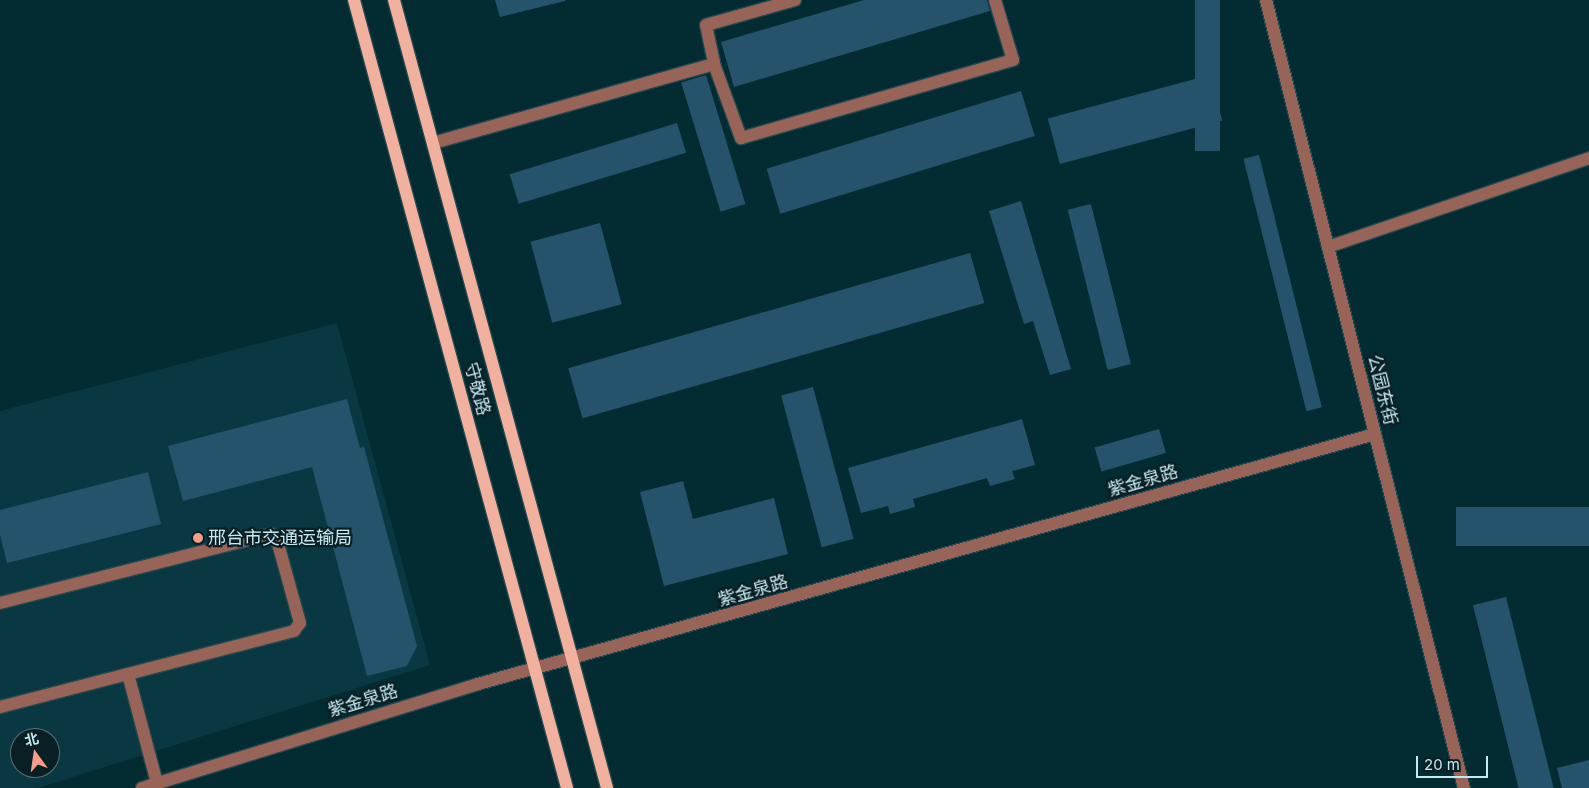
<!DOCTYPE html>
<html>
<head>
<meta charset="utf-8">
<style>
  body { margin:0 }
  #map { position:relative; width:1589px; height:788px; overflow:hidden; background:#032b32; font-family:Inter,"Noto Sans SC",sans-serif }
  div>[style] { position:absolute }
  .built>* { inset:0; background:#093842 }
  .building>* { inset:0; background:#25536b; transform-origin:0 0 }
  .roads { filter:drop-shadow(1px 0 #224950) drop-shadow(-1px 0 #224950) drop-shadow(0 1px #224950) drop-shadow(0 -1px #224950) }
  .minor>* { height:12px; margin:-6px; padding:0 6px; transform-origin:6px; border-radius:6px; background:#986457 }
  .major>* { height:12px; margin:-6px; padding:0 6px; transform-origin:6px; border-radius:6px; background:#f2b09f }
  .dots>* { width:14px; height:14px; translate:-50% -50%; box-sizing:border-box; border:2px solid #091f24; border-radius:50% }
  span { translate:-50% -50%; white-space:nowrap; text-align:center; line-height:1.15; -webkit-text-stroke:4.5px #091f24; paint-order:stroke }
  .street-label { font-size:18px; color:#c6e8f0 }
  .poi-label { font-size:18px; color:#c6e8f0 }
  .left { translate:0 -50%; text-align:left }
  .north { position:absolute; left:10px; top:728px; width:50px; height:50px; box-sizing:border-box; background:#091f24; border:1px solid #556f76; border-radius:50%; rotate:346deg; font-size:14px; font-weight:700; line-height:20px; text-align:center; color:#c6e8f0 }
  .north::after { content:''; display:block; margin:auto; width:18px; height:22px; background:#f49e89; clip-path:polygon(50% 0,100% 100%,50% 72%,0 100%) }
  .scale { position:absolute; left:1416px; top:756px; width:72px; height:22px; box-sizing:border-box; border:2px solid #c6e8f0; border-top:0; padding-left:6px; font-size:15px; line-height:18px; white-space:nowrap; color:#c6e8f0; -webkit-text-stroke:4px #091f24; paint-order:stroke }
</style>
</head>
<body>
<div id="map">
  <div class="built">
    <i style="clip-path:polygon(evenodd,337px 323px,430px 665px,38px 788px,0 788px,0 411px,337px 323px,20px 738px,50px 738px,50px 768px,20px 768px,20px 738px)"></i>
  </div>
  <div class="building">
    <i style="clip-path:polygon(495px 0,565px 0,565px 1px,500px 17px)"></i>
    <i style="clip-path:polygon(864px 0,987px 0,990px 11px,734px 87px,721px 42px)"></i>
    <i style="left:1195px;top:0;width:25px;height:151px"></i>
    <i style="left:706px;top:75px;width:135px;height:26px;rotate:73deg"></i>
    <i style="left:1210px;top:75px;width:47px;height:168px;rotate:75deg"></i>
    <i style="left:1021px;top:91px;width:47px;height:266px;rotate:73deg"></i>
    <i style="left:677px;top:123px;width:31px;height:175px;rotate:73deg"></i>
    <i style="left:1259px;top:155px;width:260px;height:16px;rotate:76deg"></i>
    <i style="clip-path:polygon(1021px 201px,1071px 369px,1050px 375px,1033px 321px,1024px 324px,989px 211px)"></i>
    <i style="left:1091px;top:204px;width:165px;height:24px;rotate:76deg"></i>
    <i style="left:600px;top:223px;width:84px;height:72px;rotate:75deg"></i>
    <i style="left:970px;top:253px;width:52px;height:418px;rotate:74deg"></i>
    <i style="left:813px;top:387px;width:157px;height:33px;rotate:75deg"></i>
    <i style="clip-path:polygon(347px 399px,360px 448px,364px 447px,417px 646px,407px 666px,367px 676px,312px 467px,183px 501px,168px 446px)"></i>
    <i style="clip-path:polygon(1022px 419px,1035px 465px,1012px 471px,1015px 479px,990px 486px,987px 478px,913px 499px,915px 507px,890px 514px,888px 506px,861px 513px,848px 468px)"></i>
    <i style="left:1159px;top:429px;width:25px;height:67px;rotate:74deg"></i>
    <i style="clip-path:polygon(148px 472px,161px 524px,7px 563px,0 535px,0 510px)"></i>
    <i style="clip-path:polygon(683px 481px,693px 519px,774px 498px,788px 554px,664px 586px,640px 492px)"></i>
    <i style="left:1589px;top:507px;width:39px;height:133px;rotate:90deg"></i>
    <i style="left:1506px;top:597px;width:197px;height:34px;rotate:76deg"></i>
    <i style="clip-path:polygon(1589px 760px,1589px 788px,1562px 788px,1557px 768px)"></i>
  </div>
  <div class="roads">
    <div class="minor">
      <i style="left:795px;top:0;width:92px;rotate:164.3deg"></i>
      <i style="left:706px;top:25px;width:40px;rotate:78deg"></i>
      <i style="left:714px;top:64px;width:79px;rotate:70deg"></i>
      <i style="left:741px;top:138px;width:283px;rotate:-16deg"></i>
      <i style="left:1013px;top:60px;width:63px;rotate:-106.7deg"></i>
      <i style="left:1266px;top:0;width:812px;rotate:75.9deg"></i>
      <i style="left:433px;top:143px;width:292px;rotate:-15.7deg"></i>
      <i style="left:1328px;top:247px;width:276px;rotate:-18.8deg"></i>
      <i style="left:0;top:603px;width:280px;rotate:-14.3deg"></i>
      <i style="left:271px;top:534px;width:8px;rotate:45deg"></i>
      <i style="left:277px;top:540px;width:86px;rotate:74.5deg"></i>
      <i style="left:300px;top:623px;width:10px;rotate:127deg"></i>
      <i style="left:294px;top:631px;width:304px;rotate:165.5deg"></i>
      <i style="left:128px;top:674px;width:113px;rotate:75.1deg"></i>
      <i style="left:142px;top:788px;width:352px;rotate:-17.2deg"></i>
      <i style="left:478px;top:684px;width:931px;rotate:-15.57deg"></i>
    </div>
    <div class="major">
      <i style="left:354px;top:0;width:816px;rotate:74.87deg"></i>
      <i style="left:394px;top:0;width:816px;rotate:74.87deg"></i>
    </div>
  </div>
  <div class="dots">
    <i style="left:198px;top:538px;background:#f49e89"></i>
  </div>
  <div class="street-label">
    <span style="left:477px;top:389px;rotate:75deg">守敬路</span>
    <span style="left:1382px;top:390px;rotate:76deg">公园东街</span>
    <span style="left:1143px;top:481px;rotate:-16deg">紫金泉路</span>
    <span style="left:753px;top:591px;rotate:-16deg">紫金泉路</span>
    <span style="left:363px;top:701px;rotate:-17deg">紫金泉路</span>
  </div>
  <div class="poi-label">
    <span class="left" style="left:208px;top:538px">邢台市交通运输局</span>
  </div>
  <div class="north">北</div>
  <div class="scale">20 m</div>
</div>
</body>
</html>
